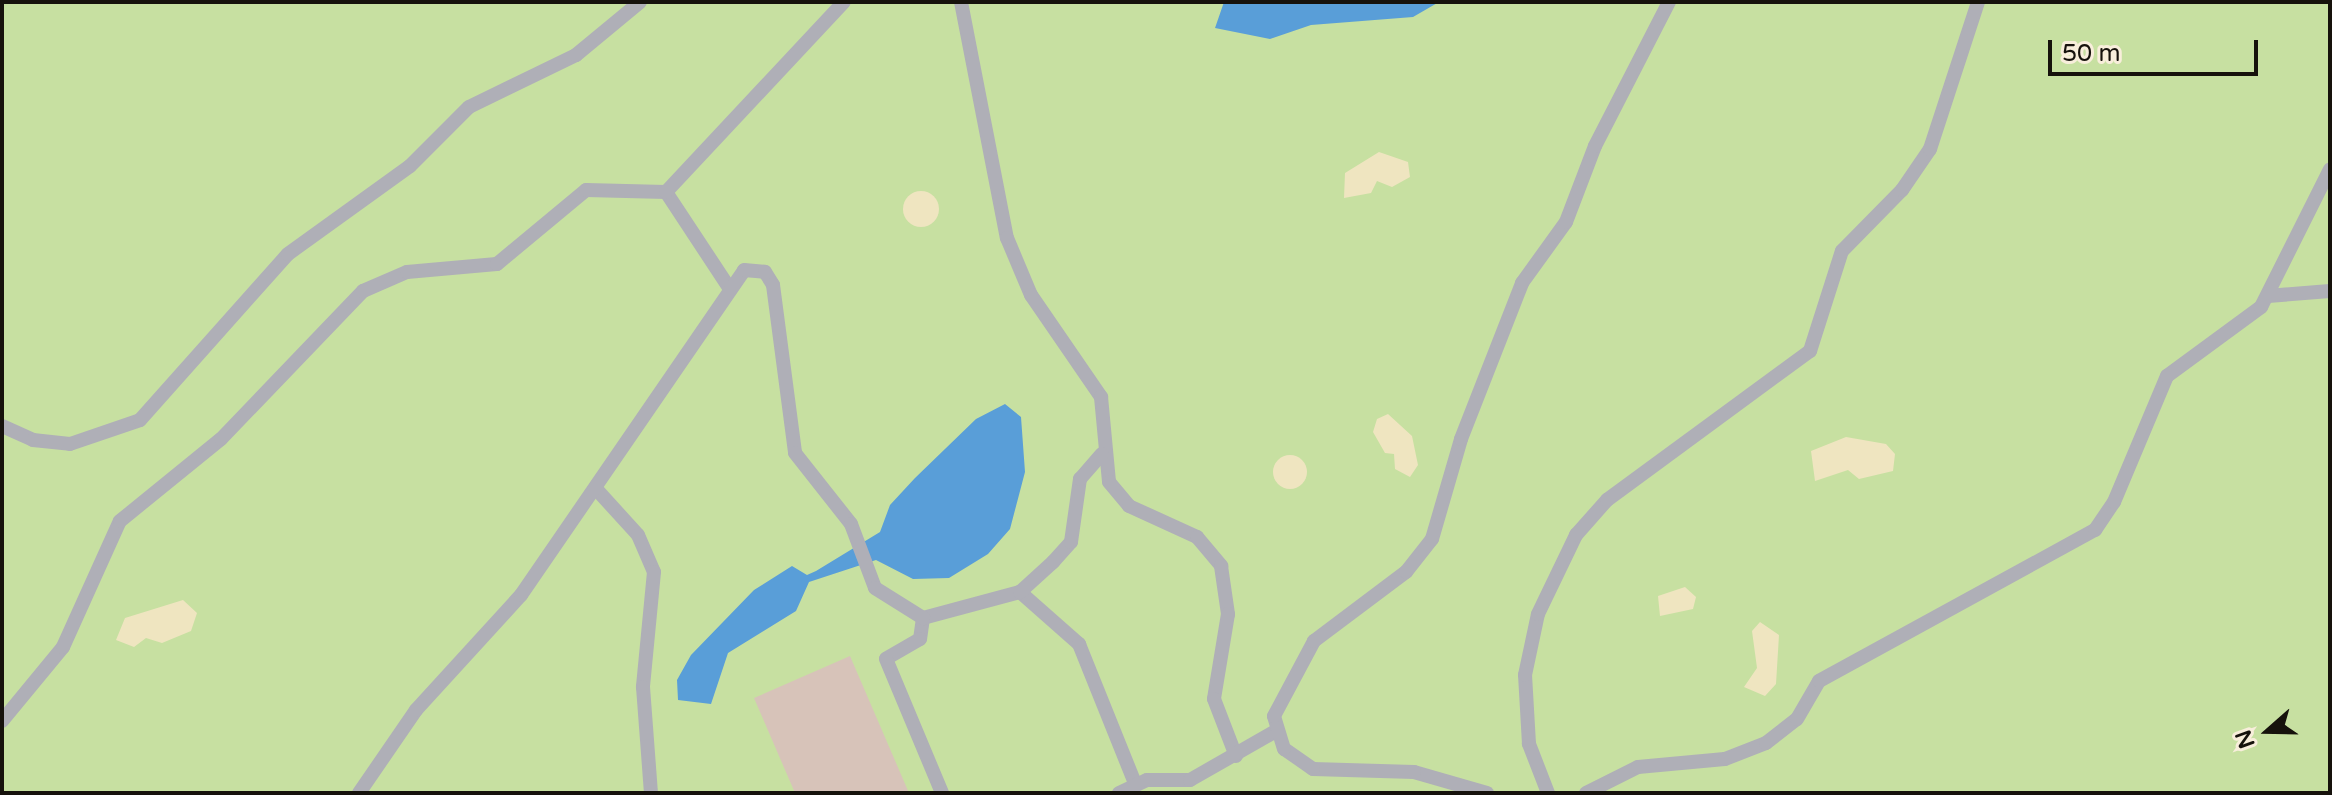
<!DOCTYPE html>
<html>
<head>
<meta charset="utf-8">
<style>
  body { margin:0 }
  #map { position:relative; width:2332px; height:795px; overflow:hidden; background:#f8eedb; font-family:"Varela Round",sans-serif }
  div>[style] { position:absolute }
  .green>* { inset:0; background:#c7e0a1; transform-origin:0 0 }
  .sand>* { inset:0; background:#efe5c0 }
  .round { border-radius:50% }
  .water>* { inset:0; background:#599ed8 }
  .building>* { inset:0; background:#d7c3b9 }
  .service>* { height:14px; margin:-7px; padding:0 7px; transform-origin:7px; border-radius:7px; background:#afafb7 }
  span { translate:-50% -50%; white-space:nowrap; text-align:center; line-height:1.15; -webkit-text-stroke:6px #f8eedb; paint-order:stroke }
  .frame { position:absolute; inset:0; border:4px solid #16120c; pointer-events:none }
  .north { position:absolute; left:2228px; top:691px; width:80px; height:80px; -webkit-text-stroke:6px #f8eedb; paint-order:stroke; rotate:250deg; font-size:22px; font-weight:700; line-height:32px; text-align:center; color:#16120c }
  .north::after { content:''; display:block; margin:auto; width:28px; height:36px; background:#16120c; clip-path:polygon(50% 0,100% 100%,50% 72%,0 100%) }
  .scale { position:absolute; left:2048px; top:40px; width:210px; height:36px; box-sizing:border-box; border:4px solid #16120c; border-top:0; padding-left:10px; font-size:24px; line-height:28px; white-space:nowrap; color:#16120c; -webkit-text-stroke:6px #f8eedb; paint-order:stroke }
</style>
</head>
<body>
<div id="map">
  <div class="green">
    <i style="left:2px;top:2px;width:2328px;height:791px"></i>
  </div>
  <div class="sand">
    <i style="clip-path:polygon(1379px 152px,1408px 162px,1410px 177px,1392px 187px,1377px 181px,1371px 193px,1344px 198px,1345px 173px)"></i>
    <i class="round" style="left:903px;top:191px;width:36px;height:36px"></i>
    <i style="clip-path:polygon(1388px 414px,1412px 436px,1418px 465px,1410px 477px,1395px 469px,1394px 454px,1385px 453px,1373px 432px,1377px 419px)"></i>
    <i style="clip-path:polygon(1846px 437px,1886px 444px,1895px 454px,1893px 471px,1859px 479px,1848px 470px,1815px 481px,1811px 451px)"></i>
    <i class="round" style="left:1273px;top:455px;width:34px;height:34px"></i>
    <i style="clip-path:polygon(1685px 587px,1696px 597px,1693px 609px,1660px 616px,1658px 596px)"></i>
    <i style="clip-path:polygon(183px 600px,197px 613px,191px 631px,162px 643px,146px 638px,134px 647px,116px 640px,125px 618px)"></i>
    <i style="clip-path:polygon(1760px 622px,1779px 635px,1776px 684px,1765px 696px,1744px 687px,1757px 668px,1752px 631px)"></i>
  </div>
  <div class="water">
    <i style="clip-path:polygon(1224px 2px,1439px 2px,1413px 17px,1311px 25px,1270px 39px,1215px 28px)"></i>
    <i style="clip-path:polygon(1005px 404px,1021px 417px,1025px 472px,1010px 529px,988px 554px,949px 578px,913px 579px,876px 560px,809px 582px,796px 611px,728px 653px,711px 704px,678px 700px,677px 680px,691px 655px,754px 590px,792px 566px,807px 575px,816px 571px,880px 532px,890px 505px,915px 478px,976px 419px)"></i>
  </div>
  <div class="building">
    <i style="clip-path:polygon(850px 656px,909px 793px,795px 793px,754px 698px)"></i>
  </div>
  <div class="service">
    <i style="left:961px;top:2px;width:240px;rotate:79deg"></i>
    <i style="left:1007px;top:238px;width:62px;rotate:67.2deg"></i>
    <i style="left:1031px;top:295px;width:124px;rotate:55.5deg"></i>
    <i style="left:1101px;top:397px;width:85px;rotate:84.6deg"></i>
    <i style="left:1109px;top:482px;width:31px;rotate:50deg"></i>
    <i style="left:1129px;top:506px;width:75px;rotate:24.5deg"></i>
    <i style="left:1197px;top:537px;width:38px;rotate:50deg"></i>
    <i style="left:1221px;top:566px;width:49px;rotate:81.7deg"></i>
    <i style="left:1228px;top:614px;width:86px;rotate:99.4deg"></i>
    <i style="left:1214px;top:699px;width:61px;rotate:68.9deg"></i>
    <i style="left:666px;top:192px;width:113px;rotate:56.6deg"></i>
    <i style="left:2268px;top:296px;width:62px;rotate:-4.6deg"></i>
    <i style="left:2px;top:426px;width:34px;rotate:24deg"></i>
    <i style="left:33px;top:440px;width:37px;rotate:6deg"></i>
    <i style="left:70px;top:444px;width:74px;rotate:-18.9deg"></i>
    <i style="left:140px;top:420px;width:222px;rotate:-48.3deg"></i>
    <i style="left:288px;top:254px;width:150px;rotate:-35.8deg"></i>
    <i style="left:410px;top:166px;width:83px;rotate:-45deg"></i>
    <i style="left:469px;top:107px;width:119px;rotate:-25.9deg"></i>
    <i style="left:576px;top:55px;width:83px;rotate:-39.6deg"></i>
    <i style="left:598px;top:491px;width:59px;rotate:47.7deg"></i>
    <i style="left:638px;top:535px;width:40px;rotate:66.6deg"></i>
    <i style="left:654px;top:572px;width:116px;rotate:95.5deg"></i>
    <i style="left:643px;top:687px;width:106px;rotate:85.7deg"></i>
    <i style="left:1020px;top:592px;width:79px;rotate:41.4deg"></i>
    <i style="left:1079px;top:644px;width:150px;rotate:68.1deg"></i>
    <i style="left:923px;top:618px;width:100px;rotate:-15deg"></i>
    <i style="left:1020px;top:592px;width:45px;rotate:-42.3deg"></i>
    <i style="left:1053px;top:562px;width:27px;rotate:-48deg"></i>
    <i style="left:1071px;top:542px;width:64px;rotate:-81.9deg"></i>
    <i style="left:1080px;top:479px;width:33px;rotate:-49deg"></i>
    <i style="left:923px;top:618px;width:21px;rotate:98deg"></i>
    <i style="left:920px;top:639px;width:39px;rotate:150deg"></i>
    <i style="left:886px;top:659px;width:145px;rotate:67.3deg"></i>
    <i style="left:2px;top:721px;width:96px;rotate:-50.5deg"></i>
    <i style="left:63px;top:647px;width:138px;rotate:-65.7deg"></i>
    <i style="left:120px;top:521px;width:130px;rotate:-39.1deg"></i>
    <i style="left:221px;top:439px;width:205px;rotate:-46.2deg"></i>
    <i style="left:363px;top:291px;width:48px;rotate:-23.4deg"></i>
    <i style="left:407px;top:272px;width:90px;rotate:-5.1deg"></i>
    <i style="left:497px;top:264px;width:116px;rotate:-39.7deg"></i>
    <i style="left:586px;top:190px;width:80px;rotate:1.4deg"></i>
    <i style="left:666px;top:192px;width:260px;rotate:-46.9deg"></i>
    <i style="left:359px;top:793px;width:101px;rotate:-55.5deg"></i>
    <i style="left:416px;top:710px;width:156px;rotate:-47.6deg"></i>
    <i style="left:521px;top:595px;width:394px;rotate:-55.5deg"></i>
    <i style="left:744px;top:270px;width:21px;rotate:5deg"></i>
    <i style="left:765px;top:272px;width:15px;rotate:58deg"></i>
    <i style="left:773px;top:285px;width:169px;rotate:82.5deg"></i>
    <i style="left:795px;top:453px;width:90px;rotate:51.7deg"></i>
    <i style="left:851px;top:524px;width:68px;rotate:69.4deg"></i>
    <i style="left:875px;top:588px;width:57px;rotate:32deg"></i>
    <i style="left:1119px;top:793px;width:31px;rotate:-25deg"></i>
    <i style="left:1147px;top:780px;width:43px"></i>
    <i style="left:1190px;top:780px;width:97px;rotate:-29.7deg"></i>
    <i style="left:1487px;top:793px;width:76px;rotate:-164deg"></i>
    <i style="left:1414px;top:772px;width:101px;rotate:-178.3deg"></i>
    <i style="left:1313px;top:769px;width:35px;rotate:-145deg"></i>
    <i style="left:1284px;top:749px;width:34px;rotate:-107deg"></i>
    <i style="left:1274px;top:716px;width:85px;rotate:-61.9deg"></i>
    <i style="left:1314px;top:641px;width:115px;rotate:-36.9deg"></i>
    <i style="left:1406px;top:572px;width:42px;rotate:-51.8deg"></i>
    <i style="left:1432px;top:539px;width:104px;rotate:-73.8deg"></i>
    <i style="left:1461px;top:439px;width:168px;rotate:-68.6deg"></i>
    <i style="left:1522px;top:283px;width:75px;rotate:-54.2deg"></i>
    <i style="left:1566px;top:222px;width:81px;rotate:-69.1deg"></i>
    <i style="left:1595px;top:146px;width:162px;rotate:-62.8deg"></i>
    <i style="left:1548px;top:793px;width:53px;rotate:-111.2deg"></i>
    <i style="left:1529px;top:744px;width:69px;rotate:-93.3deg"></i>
    <i style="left:1525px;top:675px;width:62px;rotate:-78deg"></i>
    <i style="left:1538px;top:614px;width:88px;rotate:-64.3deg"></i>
    <i style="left:1576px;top:535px;width:47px;rotate:-48.5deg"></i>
    <i style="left:1607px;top:500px;width:252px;rotate:-36.3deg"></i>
    <i style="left:1810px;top:351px;width:105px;rotate:-72.3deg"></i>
    <i style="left:1842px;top:251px;width:86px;rotate:-45.5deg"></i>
    <i style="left:1902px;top:190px;width:50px;rotate:-55.7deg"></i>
    <i style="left:1930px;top:149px;width:155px;rotate:-71.9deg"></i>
    <i style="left:1586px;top:793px;width:58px;rotate:-26.6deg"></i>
    <i style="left:1638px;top:767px;width:87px;rotate:-5.3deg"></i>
    <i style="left:1725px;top:759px;width:44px;rotate:-21.3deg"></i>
    <i style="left:1766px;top:743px;width:39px;rotate:-38deg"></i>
    <i style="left:1797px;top:719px;width:44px;rotate:-59.9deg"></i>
    <i style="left:1819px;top:681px;width:315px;rotate:-28.7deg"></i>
    <i style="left:2095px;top:530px;width:34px;rotate:-56deg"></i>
    <i style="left:2114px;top:502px;width:137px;rotate:-67.2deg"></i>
    <i style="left:2167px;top:376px;width:117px;rotate:-36.3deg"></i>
    <i style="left:2261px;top:307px;width:154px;rotate:-63.4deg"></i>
  </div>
  <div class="frame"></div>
  <div class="north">N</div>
  <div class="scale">50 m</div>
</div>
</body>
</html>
